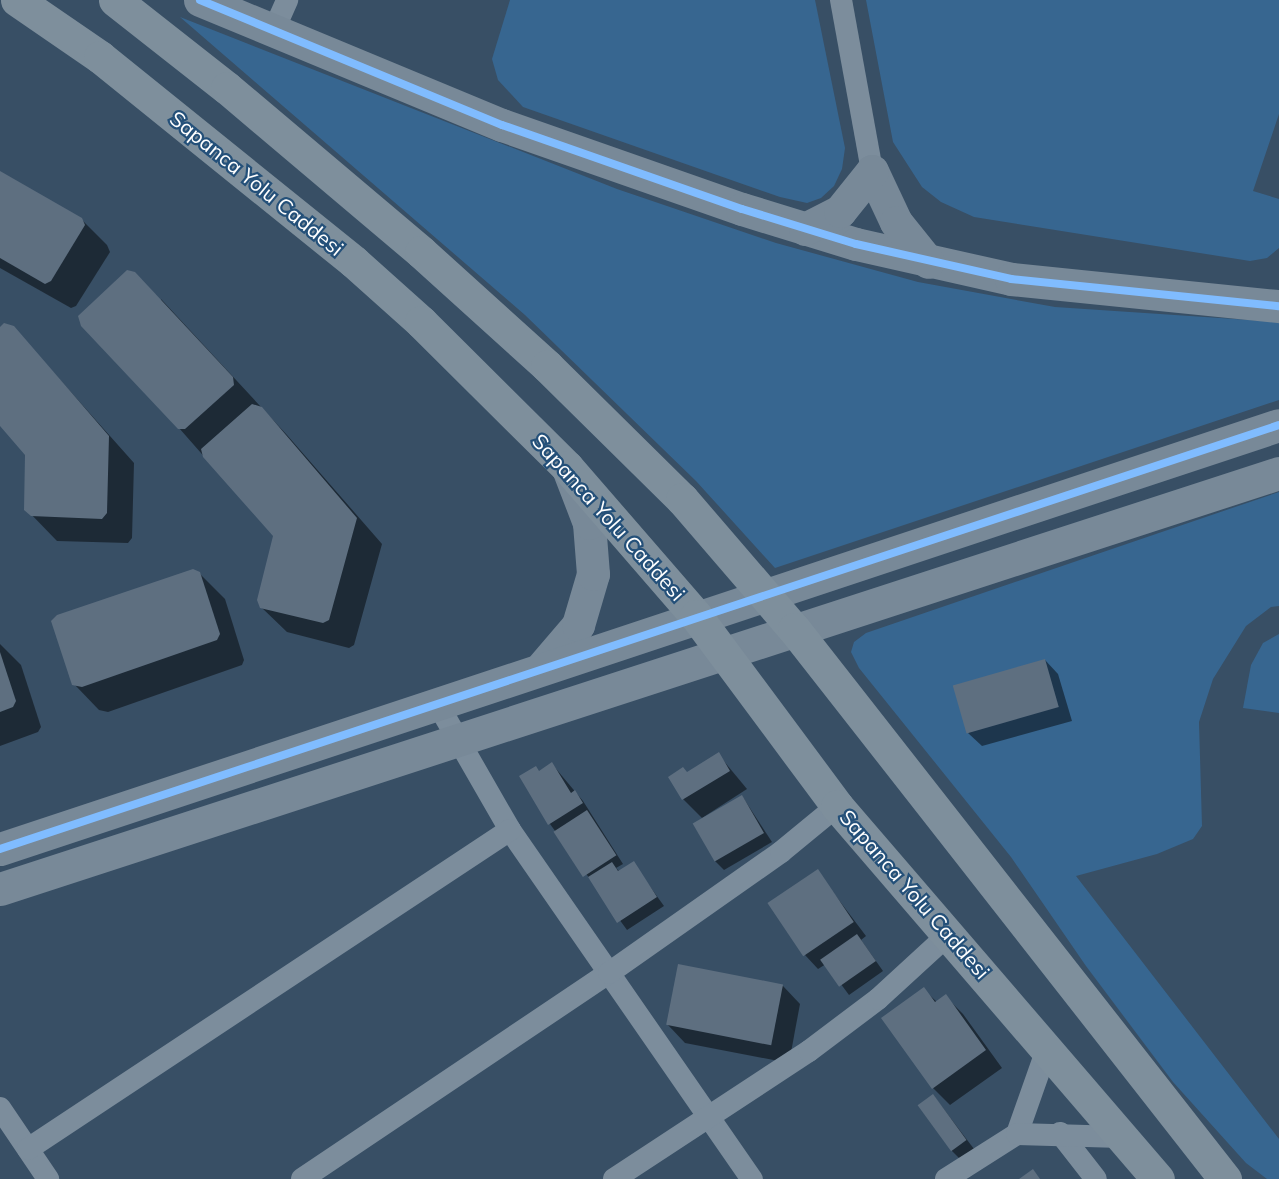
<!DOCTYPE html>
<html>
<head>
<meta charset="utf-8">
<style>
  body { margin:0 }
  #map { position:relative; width:1279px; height:1179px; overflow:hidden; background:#384f65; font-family:Mulish,sans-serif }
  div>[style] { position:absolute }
  .green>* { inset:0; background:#376690 }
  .shadow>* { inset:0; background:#0007 }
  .building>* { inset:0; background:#5e6f80; transform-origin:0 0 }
  .street>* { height:22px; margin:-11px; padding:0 11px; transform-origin:11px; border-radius:11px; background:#7c8d9c }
  .secondary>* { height:33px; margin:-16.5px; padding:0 16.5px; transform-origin:16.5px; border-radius:16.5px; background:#788998 }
  .highway>* { height:33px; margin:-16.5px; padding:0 16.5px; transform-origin:16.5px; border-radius:16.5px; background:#7e8f9c }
  .cycleway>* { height:8px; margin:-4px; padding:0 4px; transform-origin:4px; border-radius:4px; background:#80bcff }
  span { translate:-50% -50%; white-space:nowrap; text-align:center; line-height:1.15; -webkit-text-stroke:4.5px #245079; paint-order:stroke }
  .street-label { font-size:21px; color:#fff }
</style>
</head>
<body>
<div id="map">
  <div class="green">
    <i style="clip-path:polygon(510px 0,815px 0,845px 148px,842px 169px,834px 186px,821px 198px,807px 203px,780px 197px,523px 107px,498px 80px,492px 59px)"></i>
    <i style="clip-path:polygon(866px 0,1279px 0,1279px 114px,1253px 191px,1279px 199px,1279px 248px,1267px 258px,1250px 261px,974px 217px,941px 202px,922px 187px,893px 142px)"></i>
    <i style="clip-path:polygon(180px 17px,617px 189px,776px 243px,918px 282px,1055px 307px,1279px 322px,1279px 400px,775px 568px,696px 481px,525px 315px)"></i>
    <i style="clip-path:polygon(1279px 492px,1279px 606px,1271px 607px,1246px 626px,1213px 679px,1199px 722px,1202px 826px,1193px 839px,1157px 854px,1076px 876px,1279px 1139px,1279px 1179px,1267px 1179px,1246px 1163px,1173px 1082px,1086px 966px,1011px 857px,859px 668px,851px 652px,854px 642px,866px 633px)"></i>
    <i style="clip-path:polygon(1279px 634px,1279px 713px,1243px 708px,1251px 665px,1263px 643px)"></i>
  </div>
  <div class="shadow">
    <i style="clip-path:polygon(0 172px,81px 219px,107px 245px,110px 252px,76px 306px,71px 308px,0 268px)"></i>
    <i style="clip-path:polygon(161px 299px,287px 435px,382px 544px,354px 645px,349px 648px,287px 632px,261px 607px,274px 536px,179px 428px)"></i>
    <i style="clip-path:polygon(13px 327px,134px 463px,132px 538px,128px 543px,57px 541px,26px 509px,27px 455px,0 424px,0 329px)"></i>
    <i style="clip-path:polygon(199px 573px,225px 599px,244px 660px,242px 665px,108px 712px,99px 710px,74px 684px)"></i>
    <i style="clip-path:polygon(0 644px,21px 665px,41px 727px,38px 732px,0 746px)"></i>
    <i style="clip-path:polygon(1045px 660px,1058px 674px,1072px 721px,982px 746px,968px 733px)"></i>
    <i style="clip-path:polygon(718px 754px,747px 789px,702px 818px,683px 799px,688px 773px)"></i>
    <i style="clip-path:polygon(552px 764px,583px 801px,623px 864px,616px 868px,620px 872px,633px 863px,664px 906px,627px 930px,550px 824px,540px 772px)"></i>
    <i style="clip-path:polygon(742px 796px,772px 842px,724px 870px,715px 861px)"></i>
    <i style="clip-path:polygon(817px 871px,866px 936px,861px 940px,883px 971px,849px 995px,826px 964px,818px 969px,805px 955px,770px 904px)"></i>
    <i style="clip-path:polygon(783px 986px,800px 1004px,789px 1063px,685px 1043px,668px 1025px)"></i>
    <i style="clip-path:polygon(923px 989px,937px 1002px,945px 996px,963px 1014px,1002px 1068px,950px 1105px,933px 1088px)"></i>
    <i style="clip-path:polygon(933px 1095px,974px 1149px,960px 1159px,951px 1150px)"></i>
  </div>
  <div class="building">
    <i style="clip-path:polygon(0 171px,82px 218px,85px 225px,51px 281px,45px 284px,0 258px)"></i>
    <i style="clip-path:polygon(127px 270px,135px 272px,233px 377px,234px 385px,185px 429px,178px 429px,81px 326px,78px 316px)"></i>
    <i style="clip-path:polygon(4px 323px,14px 326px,109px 436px,107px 513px,102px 519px,31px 516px,24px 510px,25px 455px,0 426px,0 327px)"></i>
    <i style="clip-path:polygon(252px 404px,262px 407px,357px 518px,329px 620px,323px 623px,260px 608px,257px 600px,273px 536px,203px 457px,201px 449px)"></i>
    <i style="clip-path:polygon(193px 569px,200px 572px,220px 634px,217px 640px,82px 687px,72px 685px,51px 621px,57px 615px)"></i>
    <i style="clip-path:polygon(0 652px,16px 701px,13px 707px,0 712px)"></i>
    <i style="left:1045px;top:659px;width:50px;height:96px;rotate:74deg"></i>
    <i style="clip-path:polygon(719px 752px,730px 771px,682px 800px,668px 777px,683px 767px,687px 772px)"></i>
    <i style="clip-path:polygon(552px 762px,571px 793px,575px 790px,583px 803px,548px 825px,519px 776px,536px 766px,539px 771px)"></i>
    <i style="left:742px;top:795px;width:44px;height:57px;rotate:60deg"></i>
    <i style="left:587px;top:810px;width:54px;height:40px;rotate:57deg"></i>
    <i style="clip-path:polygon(634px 861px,657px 897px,617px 923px,588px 877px,612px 862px,618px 871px)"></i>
    <i style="left:818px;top:869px;width:64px;height:61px;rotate:56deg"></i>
    <i style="left:857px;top:934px;width:33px;height:45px;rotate:55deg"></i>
    <i style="left:678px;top:964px;width:107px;height:62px;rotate:11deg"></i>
    <i style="clip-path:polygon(924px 987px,935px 1002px,946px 994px,986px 1050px,932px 1089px,881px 1018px)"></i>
    <i style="left:933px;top:1094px;width:57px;height:19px;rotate:54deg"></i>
    <i style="clip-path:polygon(1033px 1169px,1040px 1179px,1019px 1179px)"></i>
  </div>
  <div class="street">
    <i style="left:841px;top:0;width:174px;rotate:79.7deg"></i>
    <i style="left:273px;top:32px;width:35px;rotate:-66deg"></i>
    <i style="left:437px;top:703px;width:146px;rotate:60.1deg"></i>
    <i style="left:510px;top:830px;width:425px;rotate:55.3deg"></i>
    <i style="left:0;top:1108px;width:86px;rotate:55.9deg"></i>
    <i style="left:1060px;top:1133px;width:58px;rotate:52deg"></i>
    <i style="left:1017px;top:1134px;width:93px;rotate:-70.6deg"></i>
    <i style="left:28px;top:1149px;width:578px;rotate:-33.5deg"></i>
    <i style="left:302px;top:1179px;width:370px;rotate:-33.9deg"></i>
    <i style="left:609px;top:973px;width:210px;rotate:-35.1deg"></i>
    <i style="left:781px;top:852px;width:72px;rotate:-39.4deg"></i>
    <i style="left:614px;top:1179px;width:233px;rotate:-33.3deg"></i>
    <i style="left:809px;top:1051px;width:86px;rotate:-37deg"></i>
    <i style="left:878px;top:999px;width:96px;rotate:-42.5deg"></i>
    <i style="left:946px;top:1179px;width:84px;rotate:-32.4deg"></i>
    <i style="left:1017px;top:1134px;width:104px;rotate:1.7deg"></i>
  </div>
  <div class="secondary">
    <i style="left:200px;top:0;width:327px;rotate:22.5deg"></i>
    <i style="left:502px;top:125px;width:254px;rotate:19.3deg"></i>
    <i style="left:742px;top:209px;width:119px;rotate:17.1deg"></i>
    <i style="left:856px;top:244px;width:159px;rotate:12.7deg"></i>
    <i style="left:1011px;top:279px;width:269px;rotate:5.8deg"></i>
    <i style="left:872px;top:171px;width:56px;rotate:64.8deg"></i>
    <i style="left:896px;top:222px;width:51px;rotate:51.3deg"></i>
    <i style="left:805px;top:229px;width:39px;rotate:-27deg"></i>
    <i style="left:840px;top:211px;width:51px;rotate:-51.3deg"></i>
    <i style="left:543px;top:666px;width:54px;rotate:-49.5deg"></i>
    <i style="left:578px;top:625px;width:53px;rotate:-73.6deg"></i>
    <i style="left:593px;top:574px;width:51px;rotate:-94.5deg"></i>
    <i style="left:589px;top:523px;width:56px;rotate:-111deg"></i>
    <i style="left:0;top:849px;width:1347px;rotate:-18.34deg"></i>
    <i style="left:0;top:889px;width:1345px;rotate:-18.02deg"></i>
  </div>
  <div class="highway">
    <i style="left:17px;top:0;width:101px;rotate:34.5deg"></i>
    <i style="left:100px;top:57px;width:326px;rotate:38.9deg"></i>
    <i style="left:354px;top:262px;width:90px;rotate:41.8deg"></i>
    <i style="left:421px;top:322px;width:206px;rotate:44.8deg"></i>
    <i style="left:567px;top:467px;width:197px;rotate:49.1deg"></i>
    <i style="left:696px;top:616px;width:237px;rotate:53.4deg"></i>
    <i style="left:837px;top:806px;width:492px;rotate:49.3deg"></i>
    <i style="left:115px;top:0;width:142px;rotate:38.2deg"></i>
    <i style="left:227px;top:88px;width:254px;rotate:40.2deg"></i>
    <i style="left:421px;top:252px;width:170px;rotate:42.1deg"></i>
    <i style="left:547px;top:366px;width:190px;rotate:44.6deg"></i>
    <i style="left:682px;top:499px;width:172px;rotate:49.3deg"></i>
    <i style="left:794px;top:629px;width:699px;rotate:51.92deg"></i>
  </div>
  <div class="cycleway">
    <i style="left:200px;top:0;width:327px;rotate:22.5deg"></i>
    <i style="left:502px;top:125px;width:254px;rotate:19.3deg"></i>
    <i style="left:742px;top:209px;width:119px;rotate:17.1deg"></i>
    <i style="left:856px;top:244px;width:159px;rotate:12.7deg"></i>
    <i style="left:1011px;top:279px;width:269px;rotate:5.8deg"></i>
    <i style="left:0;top:849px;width:1347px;rotate:-18.34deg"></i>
  </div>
  <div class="street-label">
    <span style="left:257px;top:183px;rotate:39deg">Sapanca Yolu Caddesi</span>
    <span style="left:609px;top:517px;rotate:48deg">Sapanca Yolu Caddesi</span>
    <span style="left:915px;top:894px;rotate:49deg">Sapanca Yolu Caddesi</span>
  </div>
</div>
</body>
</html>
